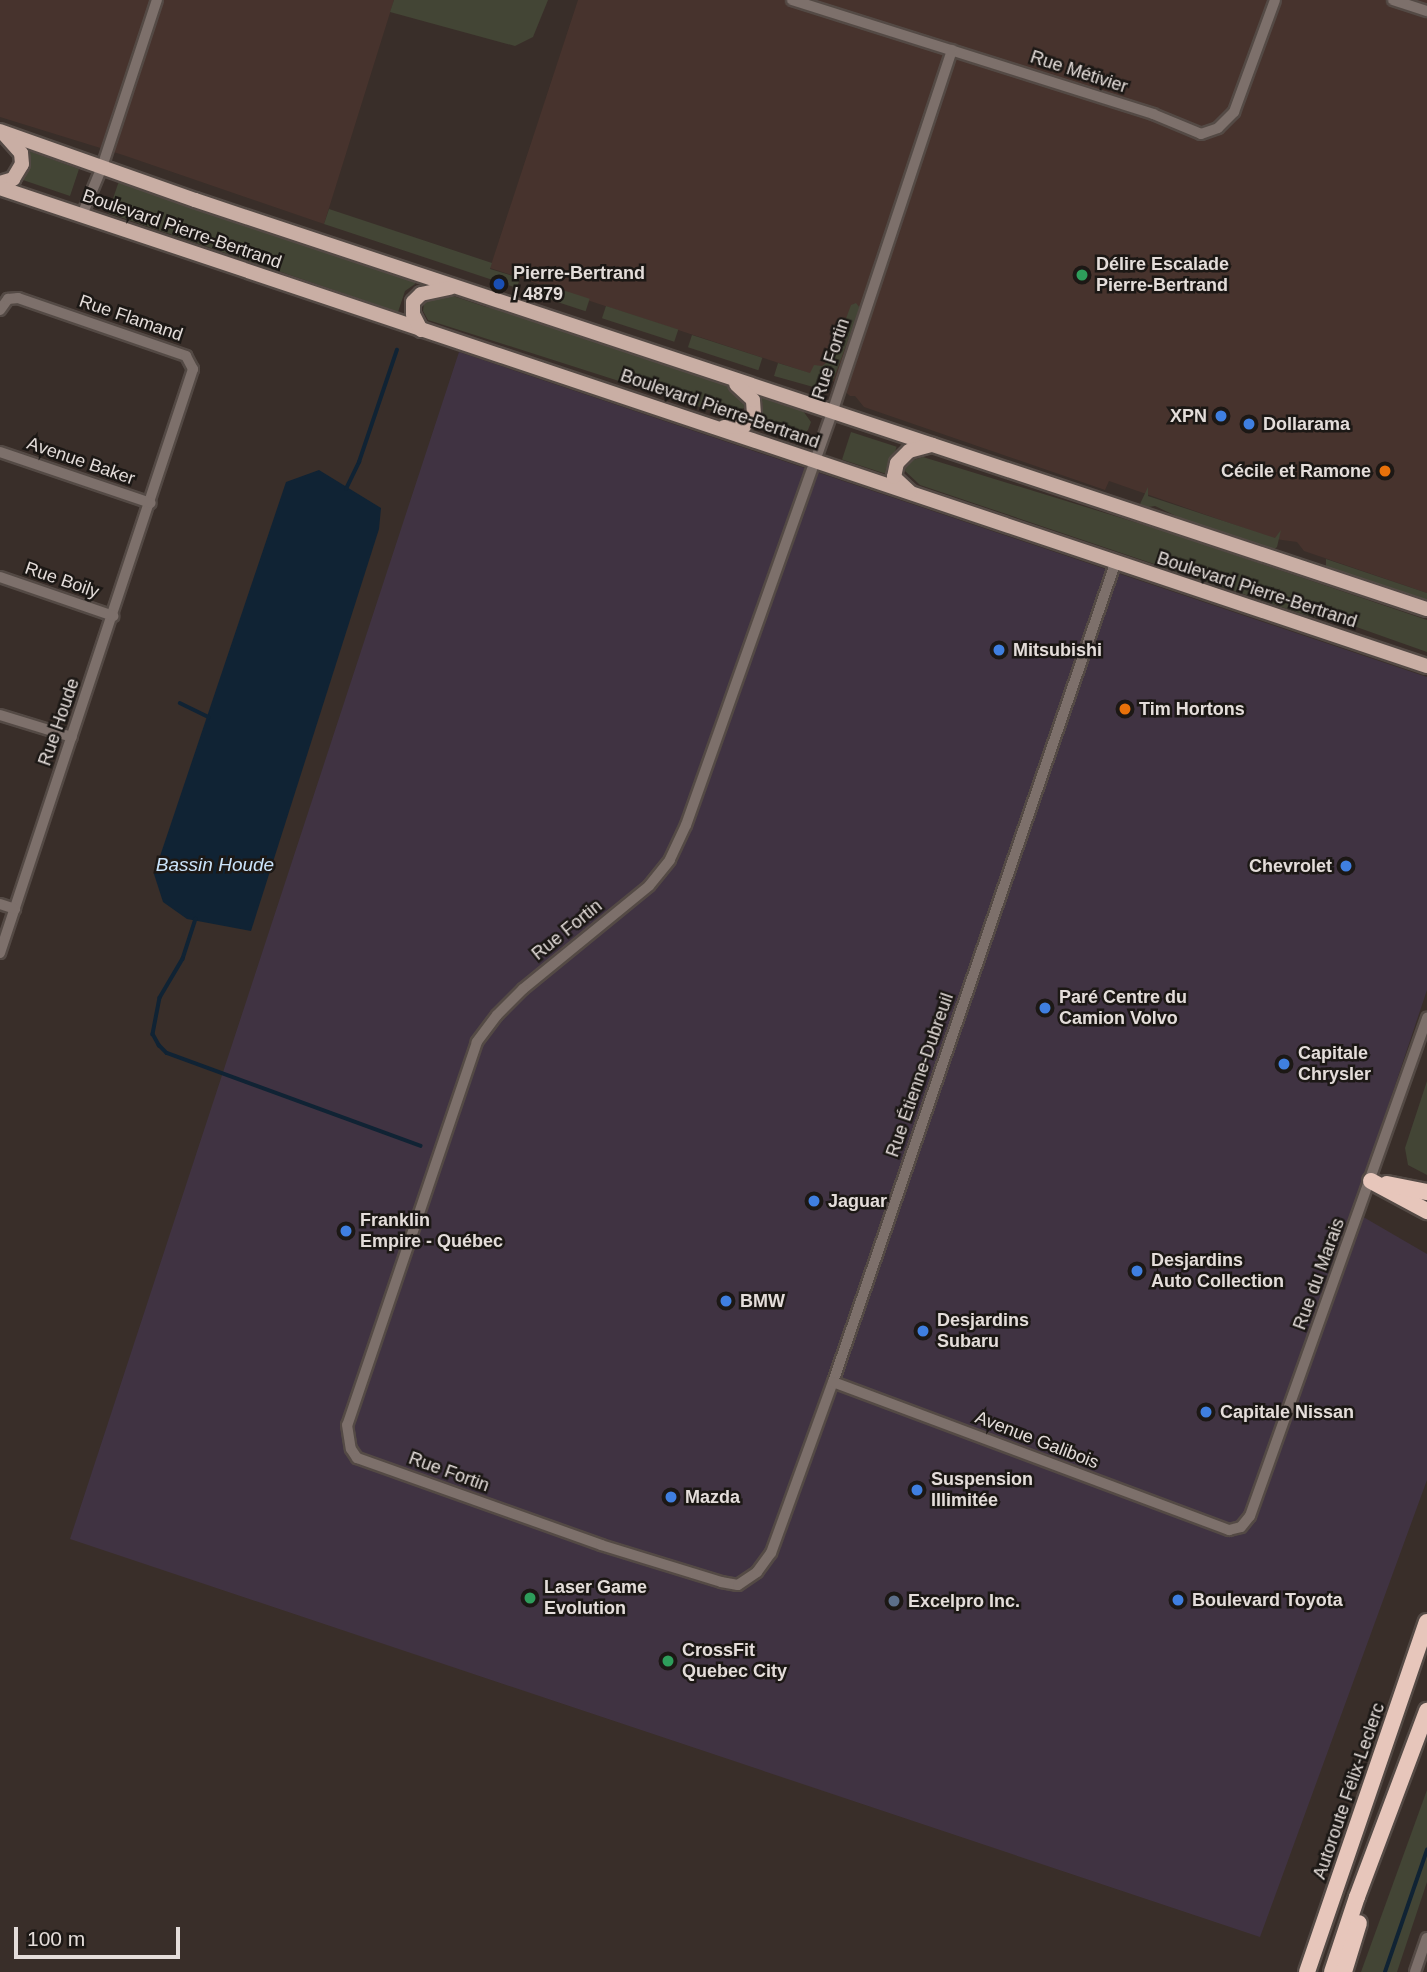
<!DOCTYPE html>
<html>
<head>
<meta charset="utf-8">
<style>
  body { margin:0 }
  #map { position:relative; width:1427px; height:1972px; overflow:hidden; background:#392e29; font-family:Arial,sans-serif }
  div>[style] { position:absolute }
  .commercial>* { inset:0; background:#403342 }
  .industrial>* { inset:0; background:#47332d }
  .green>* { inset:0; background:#434535; transform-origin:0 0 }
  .water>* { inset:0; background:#102334 }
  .stream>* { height:3.5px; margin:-1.75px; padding:0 1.75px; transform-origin:1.75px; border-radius:1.75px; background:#102334 }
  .roads { filter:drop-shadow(2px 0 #544a45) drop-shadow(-2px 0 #544a45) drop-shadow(0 2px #544a45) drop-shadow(0 -2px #544a45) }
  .minor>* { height:10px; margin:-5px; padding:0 5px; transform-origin:5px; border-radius:5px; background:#7d706b }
  .major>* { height:14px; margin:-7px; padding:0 7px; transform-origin:7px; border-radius:7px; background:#c9aea4 }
  .highway>* { height:16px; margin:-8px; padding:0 8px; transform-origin:8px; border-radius:8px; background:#e7c6bb }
  .dots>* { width:19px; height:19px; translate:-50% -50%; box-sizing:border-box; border:4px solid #1c1815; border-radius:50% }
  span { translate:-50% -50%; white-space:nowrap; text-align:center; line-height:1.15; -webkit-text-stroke:5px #1c1815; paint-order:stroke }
  .street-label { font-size:18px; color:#e4ddda }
  .poi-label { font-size:18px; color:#e4ddda; font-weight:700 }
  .left { translate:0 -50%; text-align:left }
  .right { translate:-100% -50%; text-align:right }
  .water-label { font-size:19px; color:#cae3fb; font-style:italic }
  .scale { position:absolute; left:14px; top:1927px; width:166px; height:32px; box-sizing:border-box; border:4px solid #e4ddda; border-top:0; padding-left:9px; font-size:21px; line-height:24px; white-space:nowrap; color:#e4ddda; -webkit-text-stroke:5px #1c1815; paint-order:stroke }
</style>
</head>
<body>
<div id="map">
  <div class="commercial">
    <i style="clip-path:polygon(459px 352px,1427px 677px,1427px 990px,1353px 1211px,1427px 1254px,1427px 1480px,1260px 1937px,70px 1539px)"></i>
  </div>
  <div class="industrial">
    <i style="clip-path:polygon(0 0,394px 0,324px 224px,123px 155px,0 117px)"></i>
    <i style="clip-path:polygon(578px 0,1427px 0,1427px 593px,1304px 551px,1297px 542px,1275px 539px,1109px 481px,1105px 490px,864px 407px,855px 396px,850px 396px,833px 381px,490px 268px)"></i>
  </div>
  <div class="green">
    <i style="clip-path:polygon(394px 0,548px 0,533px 37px,515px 46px,390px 12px)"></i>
    <i style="clip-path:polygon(26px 150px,79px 169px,70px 196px,23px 180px,30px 160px)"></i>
    <i style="clip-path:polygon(119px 181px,415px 281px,415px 284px,405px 291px,398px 312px,108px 213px)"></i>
    <i style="clip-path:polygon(329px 209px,492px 263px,490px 269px,520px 278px,517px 288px,324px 224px)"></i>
    <i style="left:544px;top:284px;width:48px;height:13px;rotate:18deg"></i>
    <i style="clip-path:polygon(441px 292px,486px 307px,504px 309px,733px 388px,743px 392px,748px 405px,736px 414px,722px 414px,428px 320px,423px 311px,424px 303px,431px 296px)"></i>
    <i style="clip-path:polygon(856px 303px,860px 308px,833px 381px,817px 388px,774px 376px,778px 363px,810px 373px,814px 365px,822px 366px,831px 359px,851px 305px)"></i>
    <i style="left:606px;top:306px;width:76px;height:13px;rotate:18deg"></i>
    <i style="left:692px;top:335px;width:74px;height:13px;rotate:18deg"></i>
    <i style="clip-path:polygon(760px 395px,801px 408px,811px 422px,808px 430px,801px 436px,790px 435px,747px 424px,759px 415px,763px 406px)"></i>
    <i style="left:851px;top:432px;width:48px;height:29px;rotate:18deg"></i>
    <i style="clip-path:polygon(923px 457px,1167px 532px,1427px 620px,1427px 652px,1348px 624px,1308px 616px,920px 485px,905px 471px,906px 462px)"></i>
    <i style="clip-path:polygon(1148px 487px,1148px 496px,1275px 538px,1281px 530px,1277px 547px,1272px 551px,1193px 524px,1155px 506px,1142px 508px,1140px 504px)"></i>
    <i style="clip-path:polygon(1326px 559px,1427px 593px,1427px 603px,1326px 567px)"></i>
    <i style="clip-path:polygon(1427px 1081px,1427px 1175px,1408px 1165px,1405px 1148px)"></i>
    <i style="clip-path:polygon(1427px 1790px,1427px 1882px,1397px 1972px,1361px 1972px)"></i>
  </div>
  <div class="water">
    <i style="clip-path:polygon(319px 470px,381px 508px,379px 529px,251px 931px,187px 919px,163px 902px,154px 874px,286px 482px)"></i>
  </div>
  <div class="stream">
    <i style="left:346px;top:489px;width:30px;rotate:-64deg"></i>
    <i style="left:359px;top:462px;width:118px;rotate:-71.3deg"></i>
    <i style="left:180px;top:703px;width:32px;rotate:26deg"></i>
    <i style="left:196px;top:919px;width:42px;rotate:108deg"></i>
    <i style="left:183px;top:959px;width:45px;rotate:120.5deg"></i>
    <i style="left:160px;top:998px;width:37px;rotate:101deg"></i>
    <i style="left:153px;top:1034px;width:13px;rotate:61deg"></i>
    <i style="left:159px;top:1045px;width:11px;rotate:45deg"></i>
    <i style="left:167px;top:1053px;width:270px;rotate:20.1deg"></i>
    <i style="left:1385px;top:1972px;width:129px;rotate:-71deg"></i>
  </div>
  <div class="roads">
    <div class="minor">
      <i style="left:792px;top:0;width:379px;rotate:17.5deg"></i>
      <i style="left:1153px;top:114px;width:52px;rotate:22.6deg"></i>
      <i style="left:1201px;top:134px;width:18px;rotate:-19deg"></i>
      <i style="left:1218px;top:128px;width:23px;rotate:-45deg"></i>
      <i style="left:1234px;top:112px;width:119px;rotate:-69.9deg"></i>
      <i style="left:1393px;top:0;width:36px;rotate:18deg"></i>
      <i style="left:952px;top:50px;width:379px;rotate:108.3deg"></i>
      <i style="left:833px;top:410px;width:440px;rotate:109.5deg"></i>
      <i style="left:686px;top:825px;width:38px;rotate:115deg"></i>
      <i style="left:670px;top:860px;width:33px;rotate:129deg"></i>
      <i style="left:649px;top:886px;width:163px;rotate:140.7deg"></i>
      <i style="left:523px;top:989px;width:37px;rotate:135deg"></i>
      <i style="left:497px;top:1015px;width:34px;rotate:127deg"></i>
      <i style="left:477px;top:1042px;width:404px;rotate:108.7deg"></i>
      <i style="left:347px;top:1425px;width:24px;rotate:81deg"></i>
      <i style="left:351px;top:1449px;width:11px;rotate:56deg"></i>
      <i style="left:357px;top:1458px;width:259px;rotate:19.6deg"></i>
      <i style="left:601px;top:1545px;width:126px;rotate:17.1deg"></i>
      <i style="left:721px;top:1582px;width:17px;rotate:10deg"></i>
      <i style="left:738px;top:1585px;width:23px;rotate:-34deg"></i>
      <i style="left:757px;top:1572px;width:24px;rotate:-54deg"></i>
      <i style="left:771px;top:1553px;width:182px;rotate:-70.1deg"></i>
      <i style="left:833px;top:1382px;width:865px;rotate:-70.98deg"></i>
      <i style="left:82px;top:215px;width:52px;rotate:-67.4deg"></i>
      <i style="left:102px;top:167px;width:176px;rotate:-71.8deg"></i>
      <i style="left:0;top:310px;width:14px;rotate:-54deg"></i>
      <i style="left:8px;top:299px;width:10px;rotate:-6deg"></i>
      <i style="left:18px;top:298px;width:178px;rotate:19deg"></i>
      <i style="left:186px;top:356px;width:15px;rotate:62deg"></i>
      <i style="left:193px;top:369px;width:615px;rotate:108.29deg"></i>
      <i style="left:0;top:452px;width:159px;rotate:18.7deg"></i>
      <i style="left:0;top:577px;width:120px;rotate:19deg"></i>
      <i style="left:0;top:715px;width:75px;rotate:17deg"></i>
      <i style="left:0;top:904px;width:16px;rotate:18deg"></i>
      <i style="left:833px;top:1382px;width:423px;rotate:20.5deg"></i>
      <i style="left:1229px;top:1530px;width:12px;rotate:-14deg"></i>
      <i style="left:1241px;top:1527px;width:14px;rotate:-51deg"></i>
      <i style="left:1250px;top:1516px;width:529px;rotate:-70.43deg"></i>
      <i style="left:1415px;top:1972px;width:36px;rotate:-71deg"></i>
    </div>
    <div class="major">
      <i style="left:0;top:131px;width:207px;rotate:19.5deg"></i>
      <i style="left:195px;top:200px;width:1298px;rotate:18.37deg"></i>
      <i style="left:0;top:183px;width:14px;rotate:-17deg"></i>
      <i style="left:13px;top:179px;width:17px;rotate:-59deg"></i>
      <i style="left:22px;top:164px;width:11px;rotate:-95deg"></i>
      <i style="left:21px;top:153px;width:25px;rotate:-132deg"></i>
      <i style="left:0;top:188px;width:1505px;rotate:18.52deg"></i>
      <i style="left:421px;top:330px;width:18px;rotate:-117deg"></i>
      <i style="left:413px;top:314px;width:12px;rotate:-90deg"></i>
      <i style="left:413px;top:302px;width:11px;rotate:-45deg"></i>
      <i style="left:421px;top:294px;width:30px;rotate:-12deg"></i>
      <i style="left:724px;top:427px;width:20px;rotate:-3deg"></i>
      <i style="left:744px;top:426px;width:15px;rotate:-48deg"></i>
      <i style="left:754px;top:415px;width:15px;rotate:-94deg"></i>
      <i style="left:753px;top:400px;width:23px;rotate:-137deg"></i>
      <i style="left:910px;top:492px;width:22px;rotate:-137deg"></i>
      <i style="left:894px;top:477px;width:14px;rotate:-78deg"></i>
      <i style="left:897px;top:463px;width:17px;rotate:-45deg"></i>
      <i style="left:909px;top:451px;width:24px;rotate:-15deg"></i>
    </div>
    <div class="highway">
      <i style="left:1371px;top:1181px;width:64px;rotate:28.2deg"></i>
      <i style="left:1387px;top:1184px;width:41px;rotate:11.3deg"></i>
      <i style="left:1307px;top:1972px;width:370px;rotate:-71.1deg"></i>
      <i style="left:1332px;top:1972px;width:79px;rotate:-71.6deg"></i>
      <i style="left:1357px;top:1897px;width:199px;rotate:-69.4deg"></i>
      <i style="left:1344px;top:1972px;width:51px;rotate:-73deg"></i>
    </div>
  </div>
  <div class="dots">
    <i style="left:1082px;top:275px;background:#2e9e5b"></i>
    <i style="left:499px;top:284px;background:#1a4fb4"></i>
    <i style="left:1221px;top:416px;background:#3f7fe0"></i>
    <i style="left:1249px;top:424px;background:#3f7fe0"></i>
    <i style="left:1385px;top:471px;background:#e8710a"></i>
    <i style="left:999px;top:650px;background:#3f7fe0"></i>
    <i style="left:1125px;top:709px;background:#e8710a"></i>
    <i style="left:1346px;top:866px;background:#3f7fe0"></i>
    <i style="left:1045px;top:1008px;background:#3f7fe0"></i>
    <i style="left:1284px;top:1064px;background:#3f7fe0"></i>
    <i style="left:814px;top:1201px;background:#3f7fe0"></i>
    <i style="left:346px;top:1231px;background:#3f7fe0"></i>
    <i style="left:1137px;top:1271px;background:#3f7fe0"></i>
    <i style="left:726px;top:1301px;background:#3f7fe0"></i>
    <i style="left:923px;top:1331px;background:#3f7fe0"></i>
    <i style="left:1206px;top:1412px;background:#3f7fe0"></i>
    <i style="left:917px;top:1490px;background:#3f7fe0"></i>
    <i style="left:671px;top:1497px;background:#3f7fe0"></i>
    <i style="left:530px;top:1598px;background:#2e9e5b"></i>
    <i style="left:1178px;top:1600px;background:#3f7fe0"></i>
    <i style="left:894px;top:1601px;background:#5c6f8a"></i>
    <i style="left:668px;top:1661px;background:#2e9e5b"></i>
  </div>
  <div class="street-label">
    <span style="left:1079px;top:72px;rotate:18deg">Rue Métivier</span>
    <span style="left:182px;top:229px;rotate:19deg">Boulevard Pierre-Bertrand</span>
    <span style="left:131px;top:318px;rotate:19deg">Rue Flamand</span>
    <span style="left:831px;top:359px;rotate:-72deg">Rue Fortin</span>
    <span style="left:720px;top:409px;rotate:19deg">Boulevard Pierre-Bertrand</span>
    <span style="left:81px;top:461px;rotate:19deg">Avenue Baker</span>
    <span style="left:62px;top:580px;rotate:19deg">Rue Boily</span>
    <span style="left:1257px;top:590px;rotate:18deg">Boulevard Pierre-Bertrand</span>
    <span style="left:59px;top:722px;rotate:-71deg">Rue Houde</span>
    <span style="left:567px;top:930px;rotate:-39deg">Rue Fortin</span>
    <span style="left:920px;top:1075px;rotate:-71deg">Rue Étienne-Dubreuil</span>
    <span style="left:1319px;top:1274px;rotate:-70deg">Rue du Marais</span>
    <span style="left:1037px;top:1440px;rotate:21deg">Avenue Galibois</span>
    <span style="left:449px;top:1472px;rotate:20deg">Rue Fortin</span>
    <span style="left:1349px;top:1791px;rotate:-71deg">Autoroute Félix-Leclerc</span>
  </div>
  <div class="poi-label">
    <span class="left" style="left:1096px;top:275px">Délire Escalade<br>Pierre-Bertrand</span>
    <span class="left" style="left:513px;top:284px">Pierre-Bertrand<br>/ 4879</span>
    <span class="right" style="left:1207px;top:416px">XPN</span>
    <span class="left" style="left:1263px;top:424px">Dollarama</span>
    <span class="right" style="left:1371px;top:471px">Cécile et Ramone</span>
    <span class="left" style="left:1013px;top:650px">Mitsubishi</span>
    <span class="left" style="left:1139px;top:709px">Tim Hortons</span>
    <span class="right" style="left:1332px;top:866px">Chevrolet</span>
    <span class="left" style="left:1059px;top:1008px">Paré Centre du<br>Camion Volvo</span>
    <span class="left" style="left:1298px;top:1064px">Capitale<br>Chrysler</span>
    <span class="left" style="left:828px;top:1201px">Jaguar</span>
    <span class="left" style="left:360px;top:1231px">Franklin<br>Empire - Québec</span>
    <span class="left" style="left:1151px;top:1271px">Desjardins<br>Auto Collection</span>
    <span class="left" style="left:740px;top:1301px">BMW</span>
    <span class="left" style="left:937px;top:1331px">Desjardins<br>Subaru</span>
    <span class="left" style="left:1220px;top:1412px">Capitale Nissan</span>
    <span class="left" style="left:931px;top:1490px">Suspension<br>Illimitée</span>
    <span class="left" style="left:685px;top:1497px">Mazda</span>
    <span class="left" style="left:544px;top:1598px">Laser Game<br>Evolution</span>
    <span class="left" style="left:1192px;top:1600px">Boulevard Toyota</span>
    <span class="left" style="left:908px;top:1601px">Excelpro Inc.</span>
    <span class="left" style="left:682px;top:1661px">CrossFit<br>Quebec City</span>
  </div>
  <div class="water-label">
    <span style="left:215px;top:865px">Bassin Houde</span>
  </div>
  <div class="scale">100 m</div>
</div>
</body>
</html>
